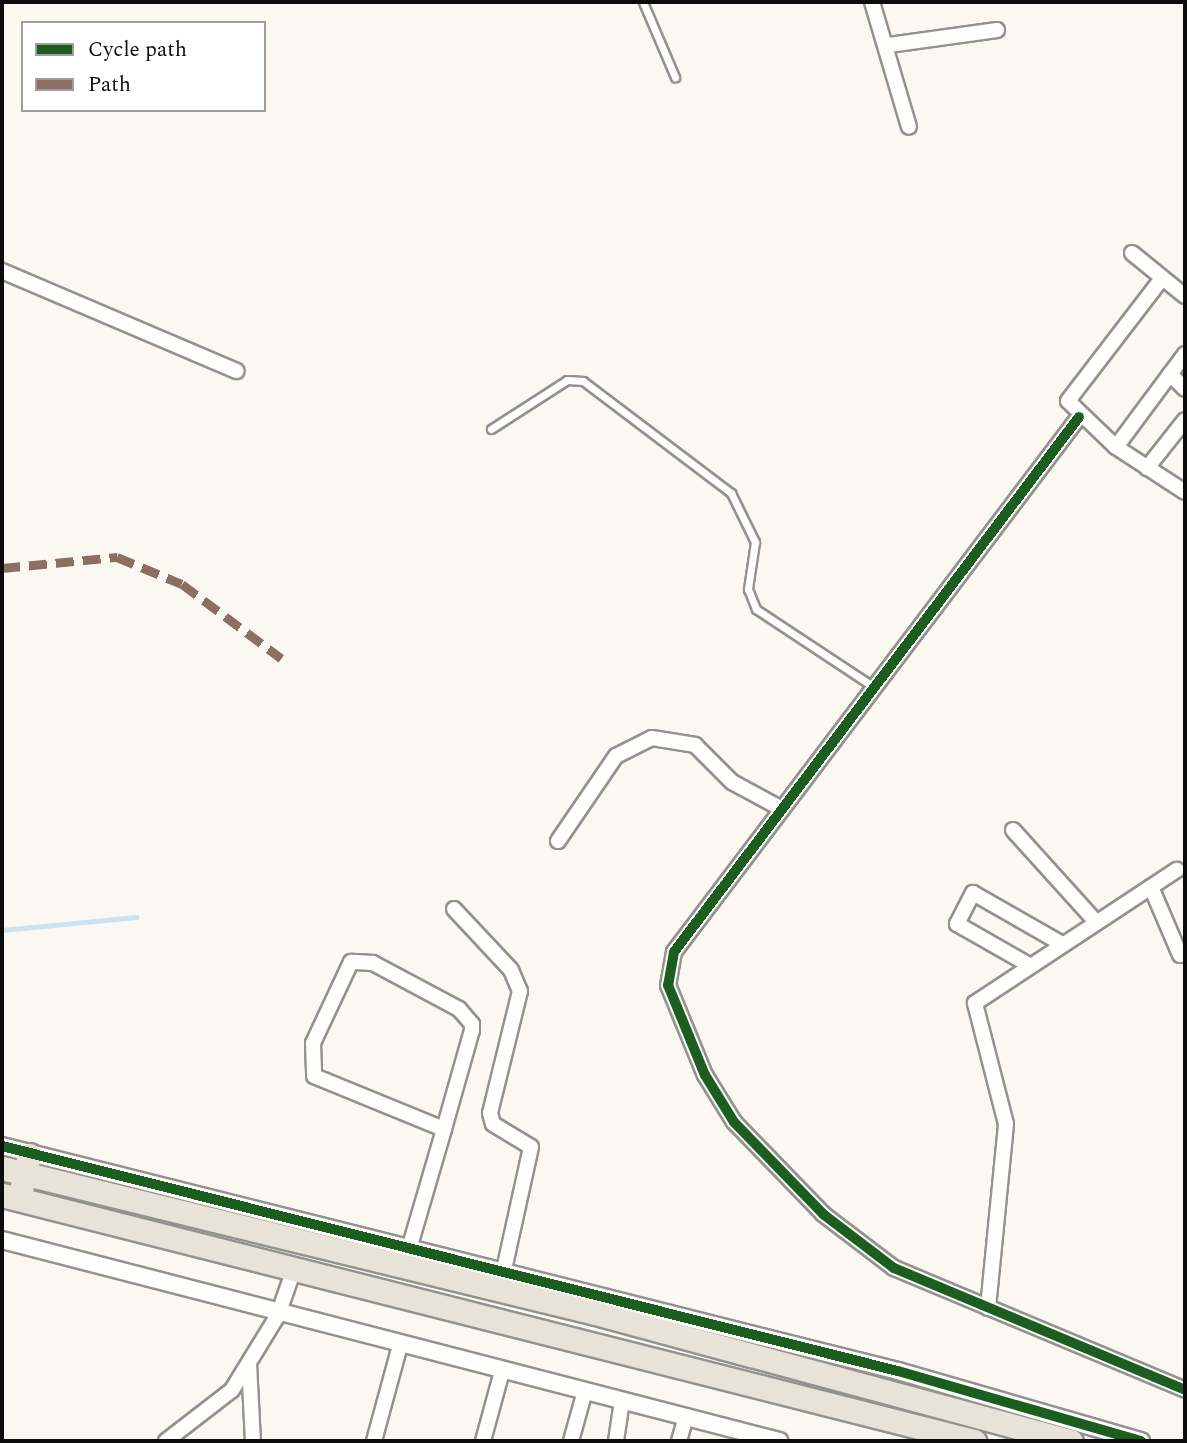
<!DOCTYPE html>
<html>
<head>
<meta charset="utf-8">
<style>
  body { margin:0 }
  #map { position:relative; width:1187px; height:1443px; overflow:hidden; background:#faf8f1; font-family:Spectral,serif }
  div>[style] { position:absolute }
  .stream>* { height:4.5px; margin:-2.25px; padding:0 2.25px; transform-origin:2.25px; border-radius:2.25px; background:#cae2f1 }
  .roads { filter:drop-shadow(2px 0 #93928f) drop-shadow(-2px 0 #93928f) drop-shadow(0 2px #93928f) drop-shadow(0 -2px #93928f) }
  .service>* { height:7px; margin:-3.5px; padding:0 3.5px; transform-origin:3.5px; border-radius:3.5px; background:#fefefd }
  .minor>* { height:14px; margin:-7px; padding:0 7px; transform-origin:7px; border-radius:7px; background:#fefefd }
  .tertiary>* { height:16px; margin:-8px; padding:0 8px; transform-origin:8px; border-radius:8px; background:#fefefd }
  .trunk>* { height:23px; margin:-11.5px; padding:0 11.5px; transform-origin:11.5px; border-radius:11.5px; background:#e8e2d8 }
  .quiet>* { height:9px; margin-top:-4.5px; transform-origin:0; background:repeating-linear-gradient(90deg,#8d6e63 0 18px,transparent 0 27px) }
  .cycleway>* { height:10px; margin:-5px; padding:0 5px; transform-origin:5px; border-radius:5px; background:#1b5e20 }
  span { translate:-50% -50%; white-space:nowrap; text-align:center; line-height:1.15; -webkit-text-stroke:7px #fff; paint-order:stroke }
  .frame { position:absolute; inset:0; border:4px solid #0c0c0c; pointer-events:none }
  .legend { position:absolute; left:21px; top:21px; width:245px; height:91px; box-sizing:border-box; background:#fff; border:2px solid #9e9e9e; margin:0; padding:9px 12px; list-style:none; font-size:21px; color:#0c0c0c }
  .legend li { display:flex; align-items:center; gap:14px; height:35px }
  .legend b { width:35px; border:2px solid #9e9e9e }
</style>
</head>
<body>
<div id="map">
  <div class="stream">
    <i style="left:2px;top:930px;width:135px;rotate:-5.5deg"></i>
  </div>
  <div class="roads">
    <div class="service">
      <i style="left:643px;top:2px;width:82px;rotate:66.9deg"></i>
      <i style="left:491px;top:429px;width:90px;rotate:-32.8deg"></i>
      <i style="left:567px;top:380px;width:16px;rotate:4deg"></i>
      <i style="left:583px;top:381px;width:186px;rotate:37.1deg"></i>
      <i style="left:731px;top:493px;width:55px;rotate:63.9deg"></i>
      <i style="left:755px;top:542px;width:48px;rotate:98.5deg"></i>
      <i style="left:748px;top:589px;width:22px;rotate:68deg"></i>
      <i style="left:756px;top:609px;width:141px;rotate:33.5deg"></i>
    </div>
    <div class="minor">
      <i style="left:872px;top:2px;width:130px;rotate:73.5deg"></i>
      <i style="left:889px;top:45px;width:109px;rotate:-7.9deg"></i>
      <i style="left:1132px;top:253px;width:68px;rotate:39.1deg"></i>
      <i style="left:2px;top:271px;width:255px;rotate:23.1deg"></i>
      <i style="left:1160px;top:281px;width:151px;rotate:127.5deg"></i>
      <i style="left:1068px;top:401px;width:66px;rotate:43.8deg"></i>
      <i style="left:1116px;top:447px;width:82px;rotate:33.1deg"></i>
      <i style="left:1170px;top:374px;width:21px;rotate:45deg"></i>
      <i style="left:1079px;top:417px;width:671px;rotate:127.13deg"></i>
      <i style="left:674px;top:952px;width:34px;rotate:100deg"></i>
      <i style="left:668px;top:985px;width:97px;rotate:67.7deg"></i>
      <i style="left:705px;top:1075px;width:55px;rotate:58.3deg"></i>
      <i style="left:734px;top:1122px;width:128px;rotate:45.9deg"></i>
      <i style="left:823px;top:1214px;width:89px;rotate:37.3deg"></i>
      <i style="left:894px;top:1268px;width:316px;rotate:22.7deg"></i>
      <i style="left:1116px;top:447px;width:116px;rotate:-53.4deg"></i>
      <i style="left:1147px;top:468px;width:61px;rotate:-51.6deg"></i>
      <i style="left:1013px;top:830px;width:124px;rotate:47.9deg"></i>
      <i style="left:558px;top:841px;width:103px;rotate:-55.7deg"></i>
      <i style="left:616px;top:756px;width:40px;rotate:-26.6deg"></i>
      <i style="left:652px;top:738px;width:44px;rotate:9.2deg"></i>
      <i style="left:695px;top:745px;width:52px;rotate:45deg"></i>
      <i style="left:732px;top:782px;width:57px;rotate:28.4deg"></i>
      <i style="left:1151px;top:887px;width:74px;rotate:66.9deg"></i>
      <i style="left:454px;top:909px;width:83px;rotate:46.9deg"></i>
      <i style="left:511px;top:970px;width:23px;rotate:67deg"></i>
      <i style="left:520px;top:991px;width:126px;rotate:103.8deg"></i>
      <i style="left:490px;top:1113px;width:11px;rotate:75deg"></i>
      <i style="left:493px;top:1124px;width:44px;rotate:31.2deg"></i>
      <i style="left:531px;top:1147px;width:130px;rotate:102.4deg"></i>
      <i style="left:1029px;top:965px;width:83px;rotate:-150.3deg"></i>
      <i style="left:957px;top:924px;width:35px;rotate:-63deg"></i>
      <i style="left:973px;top:893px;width:103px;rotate:29.8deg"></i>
      <i style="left:409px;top:1249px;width:125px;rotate:-73.7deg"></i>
      <i style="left:444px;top:1129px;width:103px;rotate:-74.2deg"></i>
      <i style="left:472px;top:1030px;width:6px;rotate:-90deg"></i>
      <i style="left:472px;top:1024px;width:20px;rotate:-131deg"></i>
      <i style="left:459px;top:1009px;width:98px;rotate:-151.9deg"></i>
      <i style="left:373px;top:963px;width:22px;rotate:-177deg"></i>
      <i style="left:351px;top:962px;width:89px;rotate:115.1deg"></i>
      <i style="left:313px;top:1043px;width:33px;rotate:88deg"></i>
      <i style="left:314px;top:1076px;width:140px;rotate:22.2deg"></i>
      <i style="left:988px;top:1308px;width:185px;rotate:-84.4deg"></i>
      <i style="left:1006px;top:1124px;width:125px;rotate:-104.4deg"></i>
      <i style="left:975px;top:1003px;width:242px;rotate:-33.4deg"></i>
      <i style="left:249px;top:1363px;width:78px;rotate:87.1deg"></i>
      <i style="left:166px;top:1441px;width:83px;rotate:-37.7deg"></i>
      <i style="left:232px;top:1390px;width:88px;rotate:-58.5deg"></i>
      <i style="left:278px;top:1315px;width:46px;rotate:-70.8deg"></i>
      <i style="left:374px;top:1441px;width:99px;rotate:-74.8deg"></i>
      <i style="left:483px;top:1441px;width:73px;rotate:-74.8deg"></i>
      <i style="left:571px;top:1441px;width:52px;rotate:-74.4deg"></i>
      <i style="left:616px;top:1441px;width:40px;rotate:-81.5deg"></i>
      <i style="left:679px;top:1441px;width:26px;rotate:-74deg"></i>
    </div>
    <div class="tertiary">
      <i style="left:2px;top:1146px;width:924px;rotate:14.1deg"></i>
      <i style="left:898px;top:1371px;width:253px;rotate:16.1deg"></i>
      <i style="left:2px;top:1240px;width:803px;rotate:14.5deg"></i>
    </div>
    <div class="trunk">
      <i style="left:2px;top:1168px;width:610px;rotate:13.74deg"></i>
      <i style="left:595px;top:1313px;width:493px;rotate:15.1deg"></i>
      <i style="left:21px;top:1190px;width:36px;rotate:-77deg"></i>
      <i style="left:2px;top:1195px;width:1003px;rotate:14.2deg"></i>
    </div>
  </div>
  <div class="quiet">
    <i style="left:2px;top:568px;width:116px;rotate:-5.5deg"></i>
    <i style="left:117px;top:557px;width:70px;rotate:22.6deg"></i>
    <i style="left:182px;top:584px;width:124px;rotate:36.8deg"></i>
  </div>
  <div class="cycleway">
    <i style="left:1079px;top:417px;width:671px;rotate:127.13deg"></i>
    <i style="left:674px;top:952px;width:34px;rotate:100deg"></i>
    <i style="left:668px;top:985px;width:97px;rotate:67.7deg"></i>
    <i style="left:705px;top:1075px;width:55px;rotate:58.3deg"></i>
    <i style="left:734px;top:1122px;width:128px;rotate:45.9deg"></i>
    <i style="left:823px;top:1214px;width:89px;rotate:37.3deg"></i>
    <i style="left:894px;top:1268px;width:316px;rotate:22.7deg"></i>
    <i style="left:2px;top:1146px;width:924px;rotate:14.1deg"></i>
    <i style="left:898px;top:1371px;width:253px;rotate:16.1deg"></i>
  </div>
  <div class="frame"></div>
  <ul class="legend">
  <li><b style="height:9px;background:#1b5e20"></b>Cycle path</li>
  <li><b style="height:9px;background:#8d6e63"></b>Path</li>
  </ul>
</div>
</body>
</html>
